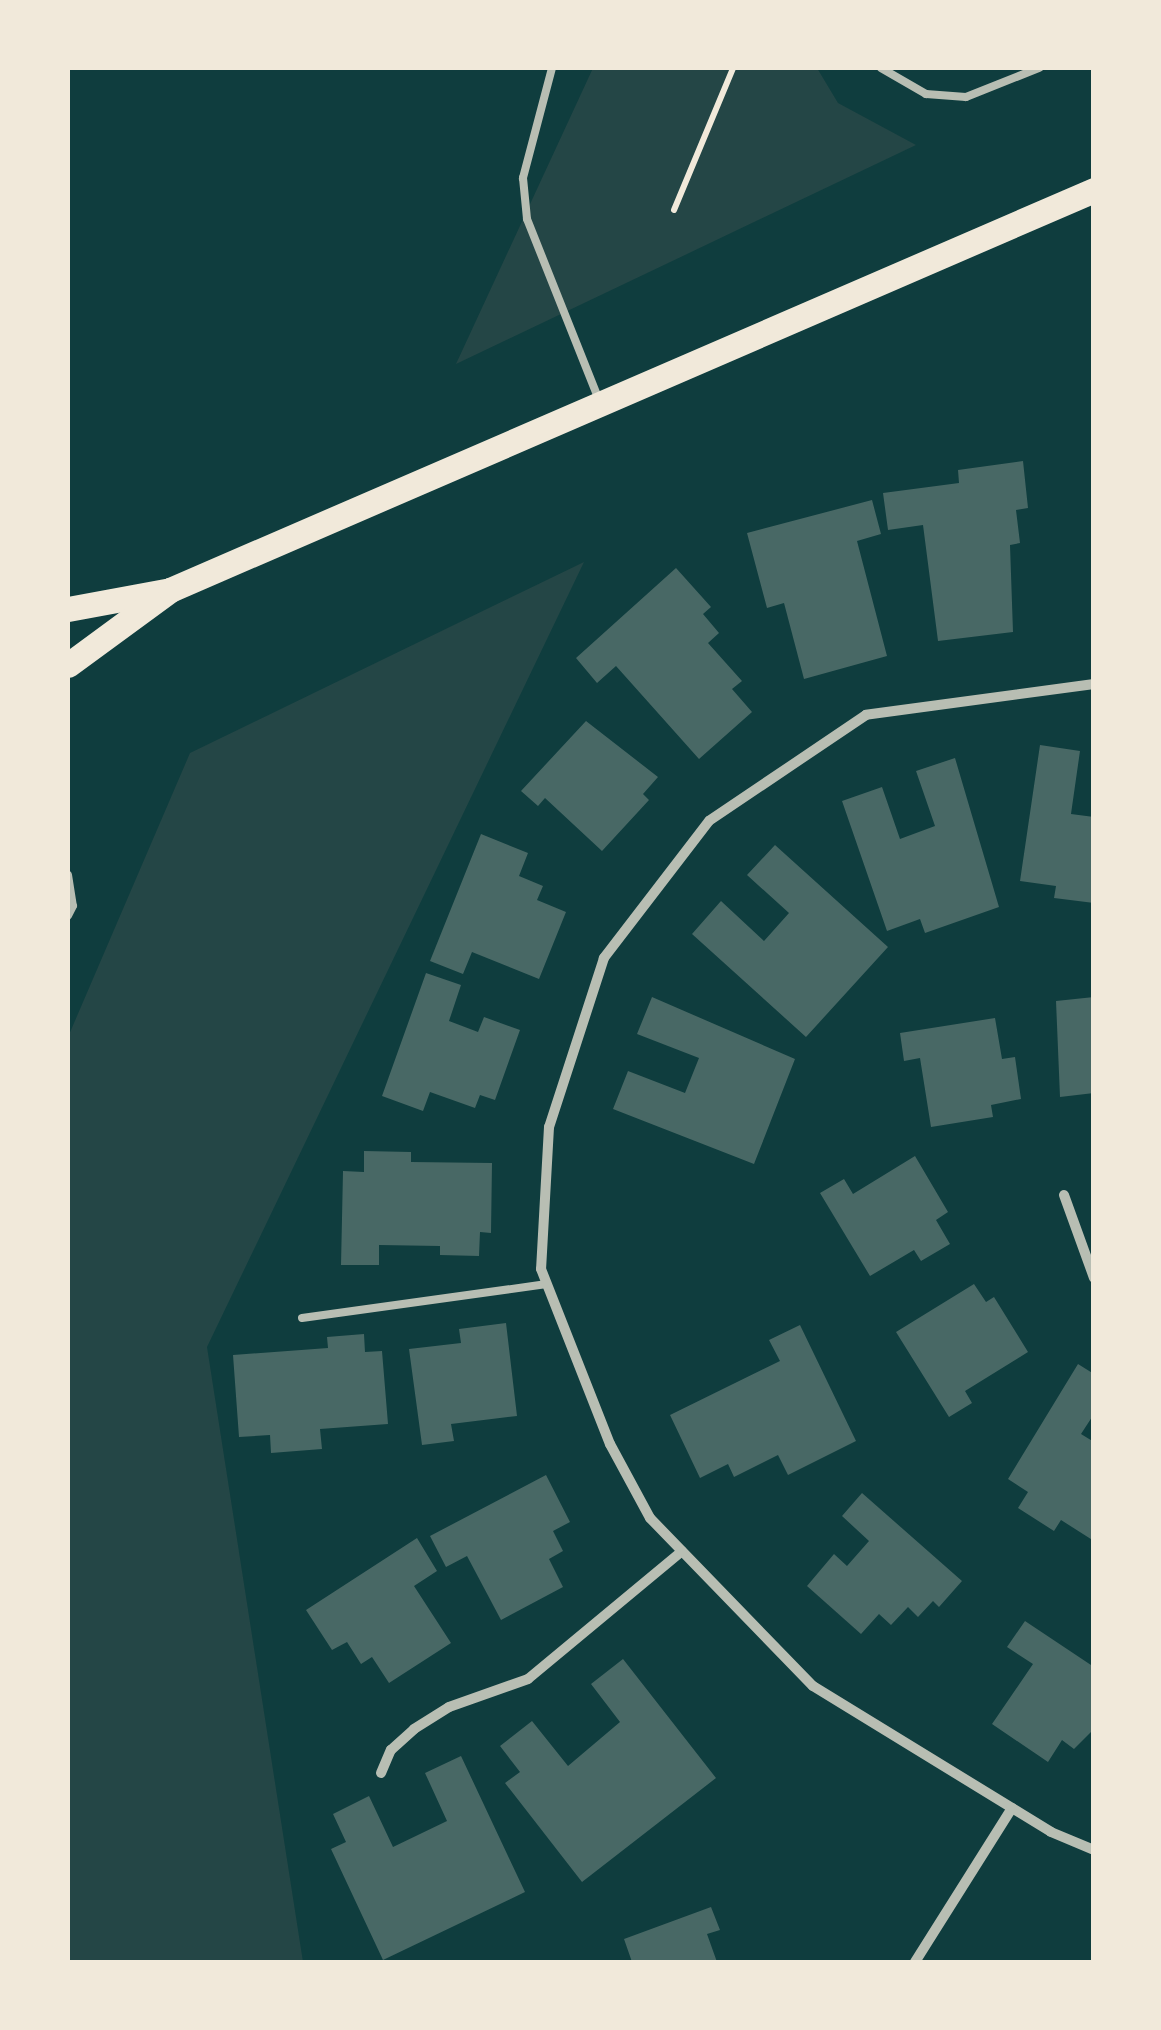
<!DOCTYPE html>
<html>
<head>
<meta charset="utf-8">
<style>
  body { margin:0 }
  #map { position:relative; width:1161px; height:2030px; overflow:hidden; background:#0f3d3e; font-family:Inter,sans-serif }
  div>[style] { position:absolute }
  .green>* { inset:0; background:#244646 }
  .building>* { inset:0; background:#486865 }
  .path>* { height:6px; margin:-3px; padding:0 3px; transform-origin:3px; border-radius:3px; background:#f1e9da }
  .service>* { height:8px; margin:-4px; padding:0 4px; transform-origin:4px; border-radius:4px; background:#b8beb3 }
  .minor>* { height:10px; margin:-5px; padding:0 5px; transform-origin:5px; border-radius:5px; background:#b8beb3 }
  .primary>* { height:25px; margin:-12.5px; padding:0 12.5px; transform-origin:12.5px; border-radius:12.5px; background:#f1e9da }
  span { translate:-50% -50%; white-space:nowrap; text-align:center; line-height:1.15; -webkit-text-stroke:8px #f1e9da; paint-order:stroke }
  .frame { position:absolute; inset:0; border:70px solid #f1e9da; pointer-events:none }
</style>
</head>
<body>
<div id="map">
  <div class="green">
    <i style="clip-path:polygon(593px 68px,817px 68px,838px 103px,916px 145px,456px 364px)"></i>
    <i style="clip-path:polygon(584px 562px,207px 1347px,303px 1962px,68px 1962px,68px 1037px,190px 753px)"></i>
  </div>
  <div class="building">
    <i style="clip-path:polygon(1023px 461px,1028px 508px,1016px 510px,1020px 543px,1010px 545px,1013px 632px,938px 641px,923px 525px,888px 530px,883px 493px,959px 483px,958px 470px)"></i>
    <i style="clip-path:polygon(872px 500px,881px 534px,857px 541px,887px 656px,804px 679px,784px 603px,767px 608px,747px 533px)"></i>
    <i style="clip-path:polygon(676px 568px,711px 607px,703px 614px,719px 633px,708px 643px,742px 681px,732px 689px,752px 712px,699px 759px,616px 666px,597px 683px,576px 658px)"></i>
    <i style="clip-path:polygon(586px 721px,658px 777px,643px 794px,649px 800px,602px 851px,545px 798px,538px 806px,521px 791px)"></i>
    <i style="clip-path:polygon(1040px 745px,1080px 751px,1071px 814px,1094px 817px,1094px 903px,1054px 898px,1056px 886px,1020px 881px)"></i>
    <i style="clip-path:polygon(955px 758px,999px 907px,925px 933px,920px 919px,887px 931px,842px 801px,882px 787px,900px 839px,935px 826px,916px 771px)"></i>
    <i style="clip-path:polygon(481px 834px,528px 853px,519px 876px,543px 886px,537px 900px,566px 912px,539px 979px,472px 952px,463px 974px,430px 961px)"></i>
    <i style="clip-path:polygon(775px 845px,888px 947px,806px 1037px,692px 934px,721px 901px,764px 941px,789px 913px,747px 875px)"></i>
    <i style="clip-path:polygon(426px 973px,461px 985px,449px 1021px,478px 1032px,484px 1017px,520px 1030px,495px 1100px,480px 1095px,475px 1108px,430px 1092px,423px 1111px,382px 1096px)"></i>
    <i style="clip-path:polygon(652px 997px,795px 1059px,754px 1164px,613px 1109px,628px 1071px,685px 1093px,699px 1058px,637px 1034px)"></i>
    <i style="clip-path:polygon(1094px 997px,1094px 1093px,1060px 1097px,1056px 1001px)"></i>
    <i style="clip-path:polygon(995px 1018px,1002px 1059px,1015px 1057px,1021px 1099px,991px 1105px,993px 1117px,931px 1127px,920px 1058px,904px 1061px,900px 1033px)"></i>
    <i style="clip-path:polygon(364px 1151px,411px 1152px,411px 1162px,492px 1163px,491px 1233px,480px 1232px,479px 1256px,440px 1255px,440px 1246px,379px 1245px,379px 1265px,341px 1265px,343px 1171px,364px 1172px)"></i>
    <i style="clip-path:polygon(915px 1156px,948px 1212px,936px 1220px,950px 1244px,921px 1261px,914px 1250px,870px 1276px,820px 1193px,844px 1179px,853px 1194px)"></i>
    <i style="clip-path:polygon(974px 1284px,986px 1302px,994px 1297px,1028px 1352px,965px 1391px,972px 1403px,949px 1417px,896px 1332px)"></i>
    <i style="clip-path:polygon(506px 1323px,517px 1416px,451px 1424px,454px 1441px,422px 1445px,409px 1349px,461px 1343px,459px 1329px)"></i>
    <i style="clip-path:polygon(800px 1325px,856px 1441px,788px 1475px,778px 1455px,734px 1477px,728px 1464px,700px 1478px,670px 1415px,780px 1361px,769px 1340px)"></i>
    <i style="clip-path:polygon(364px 1334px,365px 1352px,382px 1351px,388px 1424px,320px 1429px,322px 1449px,271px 1453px,270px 1435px,239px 1437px,233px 1355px,328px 1348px,327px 1337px)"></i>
    <i style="clip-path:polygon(1078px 1364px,1094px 1374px,1094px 1414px,1081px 1434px,1094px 1442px,1094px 1541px,1061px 1520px,1054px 1531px,1018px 1508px,1028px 1492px,1008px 1479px)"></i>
    <i style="clip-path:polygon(546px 1475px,570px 1522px,553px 1531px,563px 1551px,549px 1559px,563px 1587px,501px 1620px,467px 1556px,446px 1567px,430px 1536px)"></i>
    <i style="clip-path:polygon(862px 1493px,962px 1581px,939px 1607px,933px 1601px,918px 1617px,908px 1607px,891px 1625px,879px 1614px,861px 1634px,807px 1586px,834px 1554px,847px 1566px,869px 1541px,842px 1516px)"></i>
    <i style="clip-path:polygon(417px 1538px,437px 1571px,414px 1586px,451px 1643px,389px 1683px,372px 1657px,361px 1664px,347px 1642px,332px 1650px,306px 1610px)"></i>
    <i style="clip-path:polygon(1025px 1621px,1094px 1667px,1094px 1729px,1074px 1749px,1062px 1740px,1048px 1762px,992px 1724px,1033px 1664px,1007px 1647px)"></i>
    <i style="clip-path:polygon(623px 1659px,716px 1778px,582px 1882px,505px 1783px,520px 1772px,500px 1746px,532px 1721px,568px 1766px,620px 1722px,591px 1684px)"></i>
    <i style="clip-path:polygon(461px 1756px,525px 1892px,383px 1960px,331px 1849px,346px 1842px,333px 1814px,369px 1796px,393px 1847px,447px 1821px,425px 1773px)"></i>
    <i style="clip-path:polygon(711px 1907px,720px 1930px,707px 1934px,717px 1962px,632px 1962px,624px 1939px)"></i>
  </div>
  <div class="path">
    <i style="left:674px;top:210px;width:154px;rotate:-67.4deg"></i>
  </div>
  <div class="service">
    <i style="left:552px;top:68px;width:114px;rotate:104.8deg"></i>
    <i style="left:523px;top:178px;width:41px;rotate:84.4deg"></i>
    <i style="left:527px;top:219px;width:195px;rotate:68.3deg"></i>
    <i style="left:881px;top:68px;width:52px;rotate:30deg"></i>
    <i style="left:926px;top:94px;width:40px;rotate:4.3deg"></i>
    <i style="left:966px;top:97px;width:79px;rotate:-21.7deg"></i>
    <i style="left:68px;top:875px;width:31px;rotate:81deg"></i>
    <i style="left:73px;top:906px;width:11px;rotate:117deg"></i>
    <i style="left:302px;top:1318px;width:247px;rotate:-7.9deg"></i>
  </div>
  <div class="minor">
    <i style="left:1094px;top:684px;width:230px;rotate:172.3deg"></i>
    <i style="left:866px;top:715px;width:189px;rotate:146deg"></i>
    <i style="left:709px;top:821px;width:173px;rotate:127.5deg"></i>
    <i style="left:604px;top:958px;width:178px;rotate:108deg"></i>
    <i style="left:549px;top:1127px;width:142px;rotate:93.2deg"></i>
    <i style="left:541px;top:1269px;width:188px;rotate:68.5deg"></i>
    <i style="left:610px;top:1444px;width:84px;rotate:61.6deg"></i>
    <i style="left:650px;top:1518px;width:234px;rotate:45.9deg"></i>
    <i style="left:813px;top:1686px;width:279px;rotate:31.5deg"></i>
    <i style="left:1051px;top:1832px;width:47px;rotate:22.7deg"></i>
    <i style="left:1064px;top:1195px;width:88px;rotate:70.1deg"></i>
    <i style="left:381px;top:1773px;width:25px;rotate:-67deg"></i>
    <i style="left:391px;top:1750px;width:31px;rotate:-42deg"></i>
    <i style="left:414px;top:1729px;width:41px;rotate:-32.2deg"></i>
    <i style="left:449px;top:1707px;width:84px;rotate:-19.5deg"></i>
    <i style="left:528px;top:1679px;width:200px;rotate:-39.7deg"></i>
    <i style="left:915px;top:1962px;width:182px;rotate:-57.8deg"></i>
  </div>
  <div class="primary">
    <i style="left:68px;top:609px;width:99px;rotate:-10.5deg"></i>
    <i style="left:68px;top:665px;width:127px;rotate:-36.3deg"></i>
    <i style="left:170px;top:590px;width:1007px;rotate:-23.41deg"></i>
  </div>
  <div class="frame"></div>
</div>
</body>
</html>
